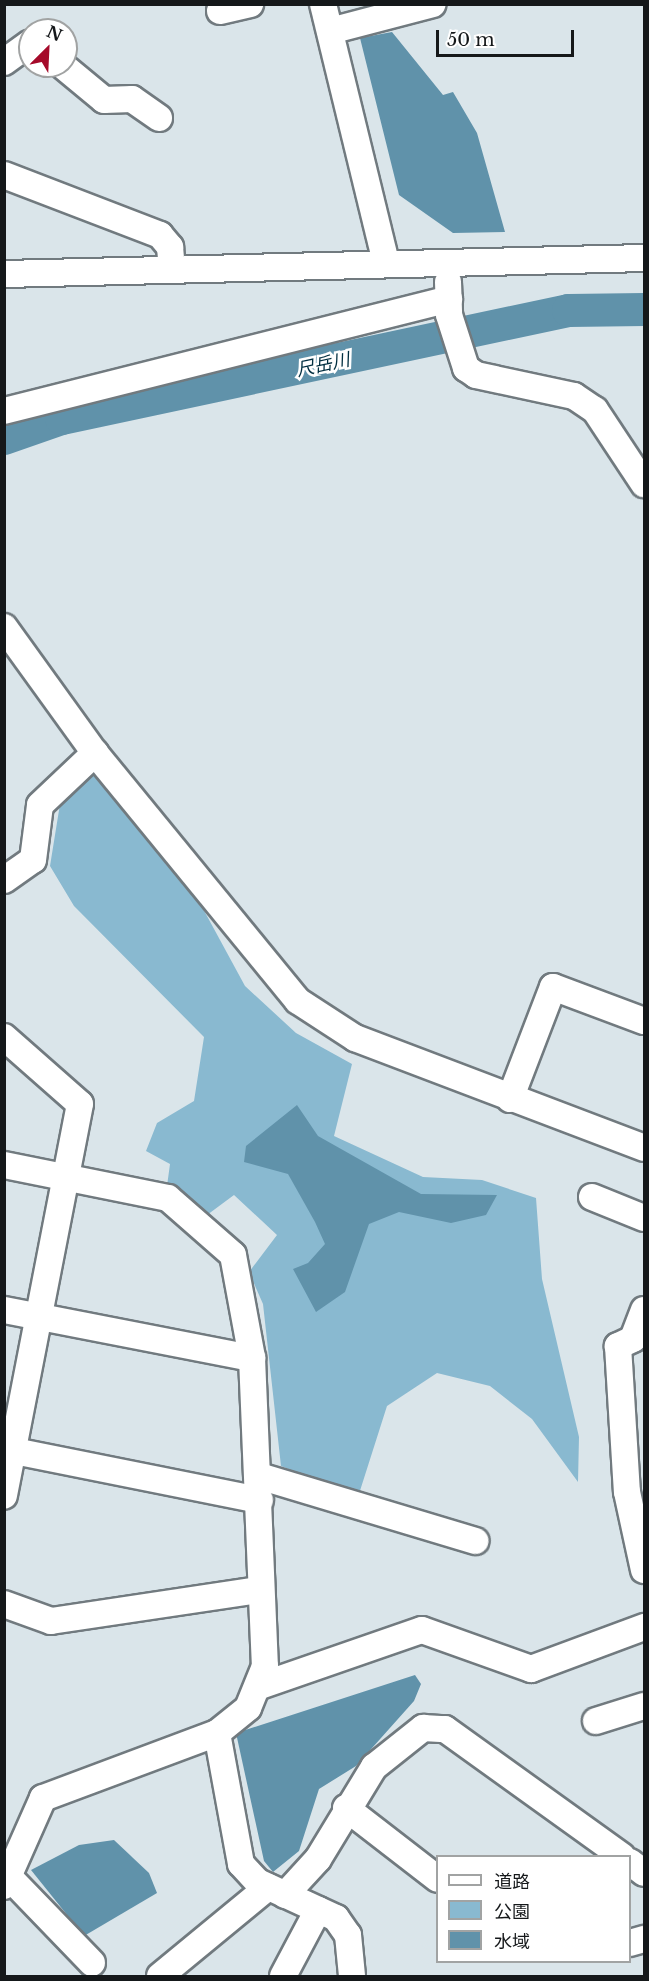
<!DOCTYPE html>
<html>
<head>
<meta charset="utf-8">
<style>
  body { margin:0 }
  #map { position:relative; width:649px; height:1981px; overflow:hidden; background:#dae5ea; font-family:"Libre Baskerville","Noto Sans JP",serif }
  div>[style] { position:absolute }
  .green>* { inset:0; background:#89b9d0 }
  .water>* { inset:0; background:#6092aa }
  .river>* { height:33px; margin:-16.5px; padding:0 16.5px; transform-origin:16.5px; border-radius:16.5px; background:#6092aa }
  .roads { filter:drop-shadow(2px 0 #717a7f) drop-shadow(-2px 0 #717a7f) drop-shadow(0 2px #717a7f) drop-shadow(0 -2px #717a7f) }
  .minor>* { height:26px; margin:-13px; padding:0 13px; transform-origin:13px; border-radius:13px; background:#fff }
  span { translate:-50% -50%; white-space:nowrap; text-align:center; line-height:1.15; -webkit-text-stroke:5px #fff; paint-order:stroke }
  .water-label { font-size:18px; color:#002e40; font-style:italic }
  .frame { position:absolute; inset:0; border:6px solid #15181a; pointer-events:none }
  .legend { position:absolute; left:436px; top:1855px; width:195px; height:108px; box-sizing:border-box; background:#fff; border:2px solid #a1a3a3; margin:0; padding:8px 10px; list-style:none; font-size:18px; color:#15181a }
  .legend li { display:flex; align-items:center; gap:12px; height:30px }
  .legend b { width:30px; border:2px solid #a1a3a3 }
  .north { position:absolute; left:18px; top:18px; width:60px; height:60px; box-sizing:border-box; background:#fff; border:2px solid #a1a3a3; border-radius:50%; rotate:24deg; font-size:16px; font-weight:700; line-height:24px; text-align:center; color:#15181a }
  .north::after { content:''; display:block; margin:auto; width:21px; height:27px; background:#a50a2a; clip-path:polygon(50% 0,100% 100%,50% 72%,0 100%) }
  .scale { position:absolute; left:436px; top:30px; width:138px; height:27px; box-sizing:border-box; border:3px solid #15181a; border-top:0; padding-left:8px; font-size:18px; line-height:21px; white-space:nowrap; color:#15181a; -webkit-text-stroke:4px #fff; paint-order:stroke }
</style>
</head>
<body>
<div id="map">
  <div class="green">
    <i style="clip-path:polygon(93px 772px,201px 905px,245px 986px,296px 1033px,352px 1064px,334px 1136px,423px 1177px,482px 1180px,536px 1198px,542px 1279px,579px 1437px,578px 1482px,532px 1419px,490px 1386px,437px 1373px,387px 1406px,358px 1497px,281px 1466px,263px 1304px,249px 1272px,277px 1235px,234px 1195px,207px 1215px,167px 1186px,170px 1164px,146px 1151px,157px 1123px,194px 1101px,204px 1037px,74px 906px,50px 866px,60px 804px)"></i>
  </div>
  <div class="water">
    <i style="clip-path:polygon(392px 32px,443px 95px,453px 92px,477px 133px,505px 232px,453px 233px,399px 195px,360px 38px)"></i>
    <i style="clip-path:polygon(297px 1105px,318px 1136px,421px 1194px,497px 1195px,486px 1215px,451px 1223px,399px 1212px,369px 1224px,345px 1292px,316px 1312px,293px 1269px,308px 1263px,325px 1244px,315px 1222px,288px 1174px,244px 1162px,246px 1146px)"></i>
    <i style="clip-path:polygon(415px 1675px,421px 1684px,414px 1701px,356px 1766px,319px 1789px,299px 1851px,273px 1872px,264px 1861px,236px 1733px)"></i>
    <i style="clip-path:polygon(114px 1840px,149px 1873px,157px 1893px,84px 1936px,31px 1870px,79px 1845px)"></i>
  </div>
  <div class="river">
    <i style="left:4px;top:438px;width:60px;rotate:-19.3deg"></i>
    <i style="left:61px;top:418px;width:518px;rotate:-12.03deg"></i>
    <i style="left:568px;top:310px;width:76px;rotate:-0.8deg"></i>
  </div>
  <div class="roads">
    <div class="minor">
      <i style="left:323px;top:4px;width:266px;rotate:76.3deg"></i>
      <i style="left:220px;top:11px;width:31px;rotate:-13deg"></i>
      <i style="left:330px;top:31px;width:106px;rotate:-14.7deg"></i>
      <i style="left:4px;top:62px;width:32px;rotate:-36deg"></i>
      <i style="left:63px;top:66px;width:53px;rotate:39.7deg"></i>
      <i style="left:104px;top:100px;width:28px;rotate:-2deg"></i>
      <i style="left:132px;top:99px;width:33px;rotate:35deg"></i>
      <i style="left:4px;top:175px;width:167px;rotate:21deg"></i>
      <i style="left:160px;top:235px;width:16px;rotate:50deg"></i>
      <i style="left:170px;top:247px;width:22px;rotate:85deg"></i>
      <i style="left:4px;top:274px;width:640px;rotate:-1.43deg"></i>
      <i style="left:448px;top:282px;width:33px;rotate:88deg"></i>
      <i style="left:449px;top:315px;width:56px;rotate:72.2deg"></i>
      <i style="left:466px;top:368px;width:12px;rotate:35deg"></i>
      <i style="left:476px;top:375px;width:100px;rotate:12.1deg"></i>
      <i style="left:574px;top:396px;width:25px;rotate:34deg"></i>
      <i style="left:595px;top:410px;width:89px;rotate:56.5deg"></i>
      <i style="left:4px;top:411px;width:459px;rotate:-14.1deg"></i>
      <i style="left:4px;top:627px;width:155px;rotate:54.2deg"></i>
      <i style="left:95px;top:753px;width:320px;rotate:50.7deg"></i>
      <i style="left:298px;top:1001px;width:68px;rotate:33deg"></i>
      <i style="left:355px;top:1038px;width:309px;rotate:20.8deg"></i>
      <i style="left:4px;top:880px;width:35px;rotate:-35deg"></i>
      <i style="left:33px;top:860px;width:55px;rotate:-82.7deg"></i>
      <i style="left:40px;top:805px;width:76px;rotate:-43.4deg"></i>
      <i style="left:4px;top:1037px;width:101px;rotate:41.4deg"></i>
      <i style="left:80px;top:1104px;width:399px;rotate:101deg"></i>
      <i style="left:510px;top:1099px;width:120px;rotate:-69deg"></i>
      <i style="left:553px;top:987px;width:97px;rotate:20.5deg"></i>
      <i style="left:4px;top:1165px;width:167px;rotate:11.4deg"></i>
      <i style="left:168px;top:1198px;width:86px;rotate:41.2deg"></i>
      <i style="left:233px;top:1255px;width:105px;rotate:79.5deg"></i>
      <i style="left:252px;top:1358px;width:308px;rotate:87.6deg"></i>
      <i style="left:265px;top:1666px;width:45px;rotate:112deg"></i>
      <i style="left:248px;top:1708px;width:40px;rotate:141deg"></i>
      <i style="left:217px;top:1733px;width:186px;rotate:159.5deg"></i>
      <i style="left:43px;top:1798px;width:96px;rotate:113.9deg"></i>
      <i style="left:592px;top:1197px;width:56px;rotate:22deg"></i>
      <i style="left:4px;top:1310px;width:253px;rotate:11deg"></i>
      <i style="left:644px;top:1310px;width:31px;rotate:111deg"></i>
      <i style="left:633px;top:1339px;width:17px;rotate:155deg"></i>
      <i style="left:618px;top:1346px;width:146px;rotate:86.5deg"></i>
      <i style="left:627px;top:1492px;width:80px;rotate:77.7deg"></i>
      <i style="left:4px;top:1449px;width:261px;rotate:11.3deg"></i>
      <i style="left:259px;top:1476px;width:226px;rotate:16.7deg"></i>
      <i style="left:4px;top:1604px;width:50px;rotate:19.9deg"></i>
      <i style="left:51px;top:1621px;width:209px;rotate:-8.5deg"></i>
      <i style="left:260px;top:1686px;width:171px;rotate:-19.1deg"></i>
      <i style="left:422px;top:1630px;width:116px;rotate:19.7deg"></i>
      <i style="left:531px;top:1669px;width:121px;rotate:-20.4deg"></i>
      <i style="left:596px;top:1721px;width:50px;rotate:-17.4deg"></i>
      <i style="left:217px;top:1733px;width:133px;rotate:79.6deg"></i>
      <i style="left:241px;top:1864px;width:25px;rotate:47deg"></i>
      <i style="left:258px;top:1882px;width:86px;rotate:24.8deg"></i>
      <i style="left:336px;top:1918px;width:21px;rotate:55deg"></i>
      <i style="left:348px;top:1935px;width:41px;rotate:84.4deg"></i>
      <i style="left:346px;top:1808px;width:116px;rotate:37.7deg"></i>
      <i style="left:630px;top:1862px;width:18px;rotate:38deg"></i>
      <i style="left:10px;top:1878px;width:118px;rotate:46deg"></i>
      <i style="left:285px;top:1895px;width:49px;rotate:-47.5deg"></i>
      <i style="left:318px;top:1859px;width:108px;rotate:-58.7deg"></i>
      <i style="left:374px;top:1767px;width:63px;rotate:-38.5deg"></i>
      <i style="left:423px;top:1728px;width:22px;rotate:3deg"></i>
      <i style="left:445px;top:1729px;width:218px;rotate:35.7deg"></i>
      <i style="left:630px;top:1943px;width:15px;rotate:-16deg"></i>
      <i style="left:160px;top:1976px;width:140px;rotate:-39.5deg"></i>
      <i style="left:283px;top:1976px;width:75px;rotate:-62.1deg"></i>
    </div>
  </div>
  <div class="water-label">
    <span style="left:323px;top:365px;rotate:-12deg">尺岳川</span>
  </div>
  <div class="frame"></div>
  <ul class="legend">
  <li><b style="height:8px;background:#fff"></b>道路</li>
  <li><b style="height:16px;background:#89b9d0"></b>公園</li>
  <li><b style="height:16px;background:#6092aa"></b>水域</li>
  </ul>
  <div class="north">N</div>
  <div class="scale">50 m</div>
</div>
</body>
</html>
